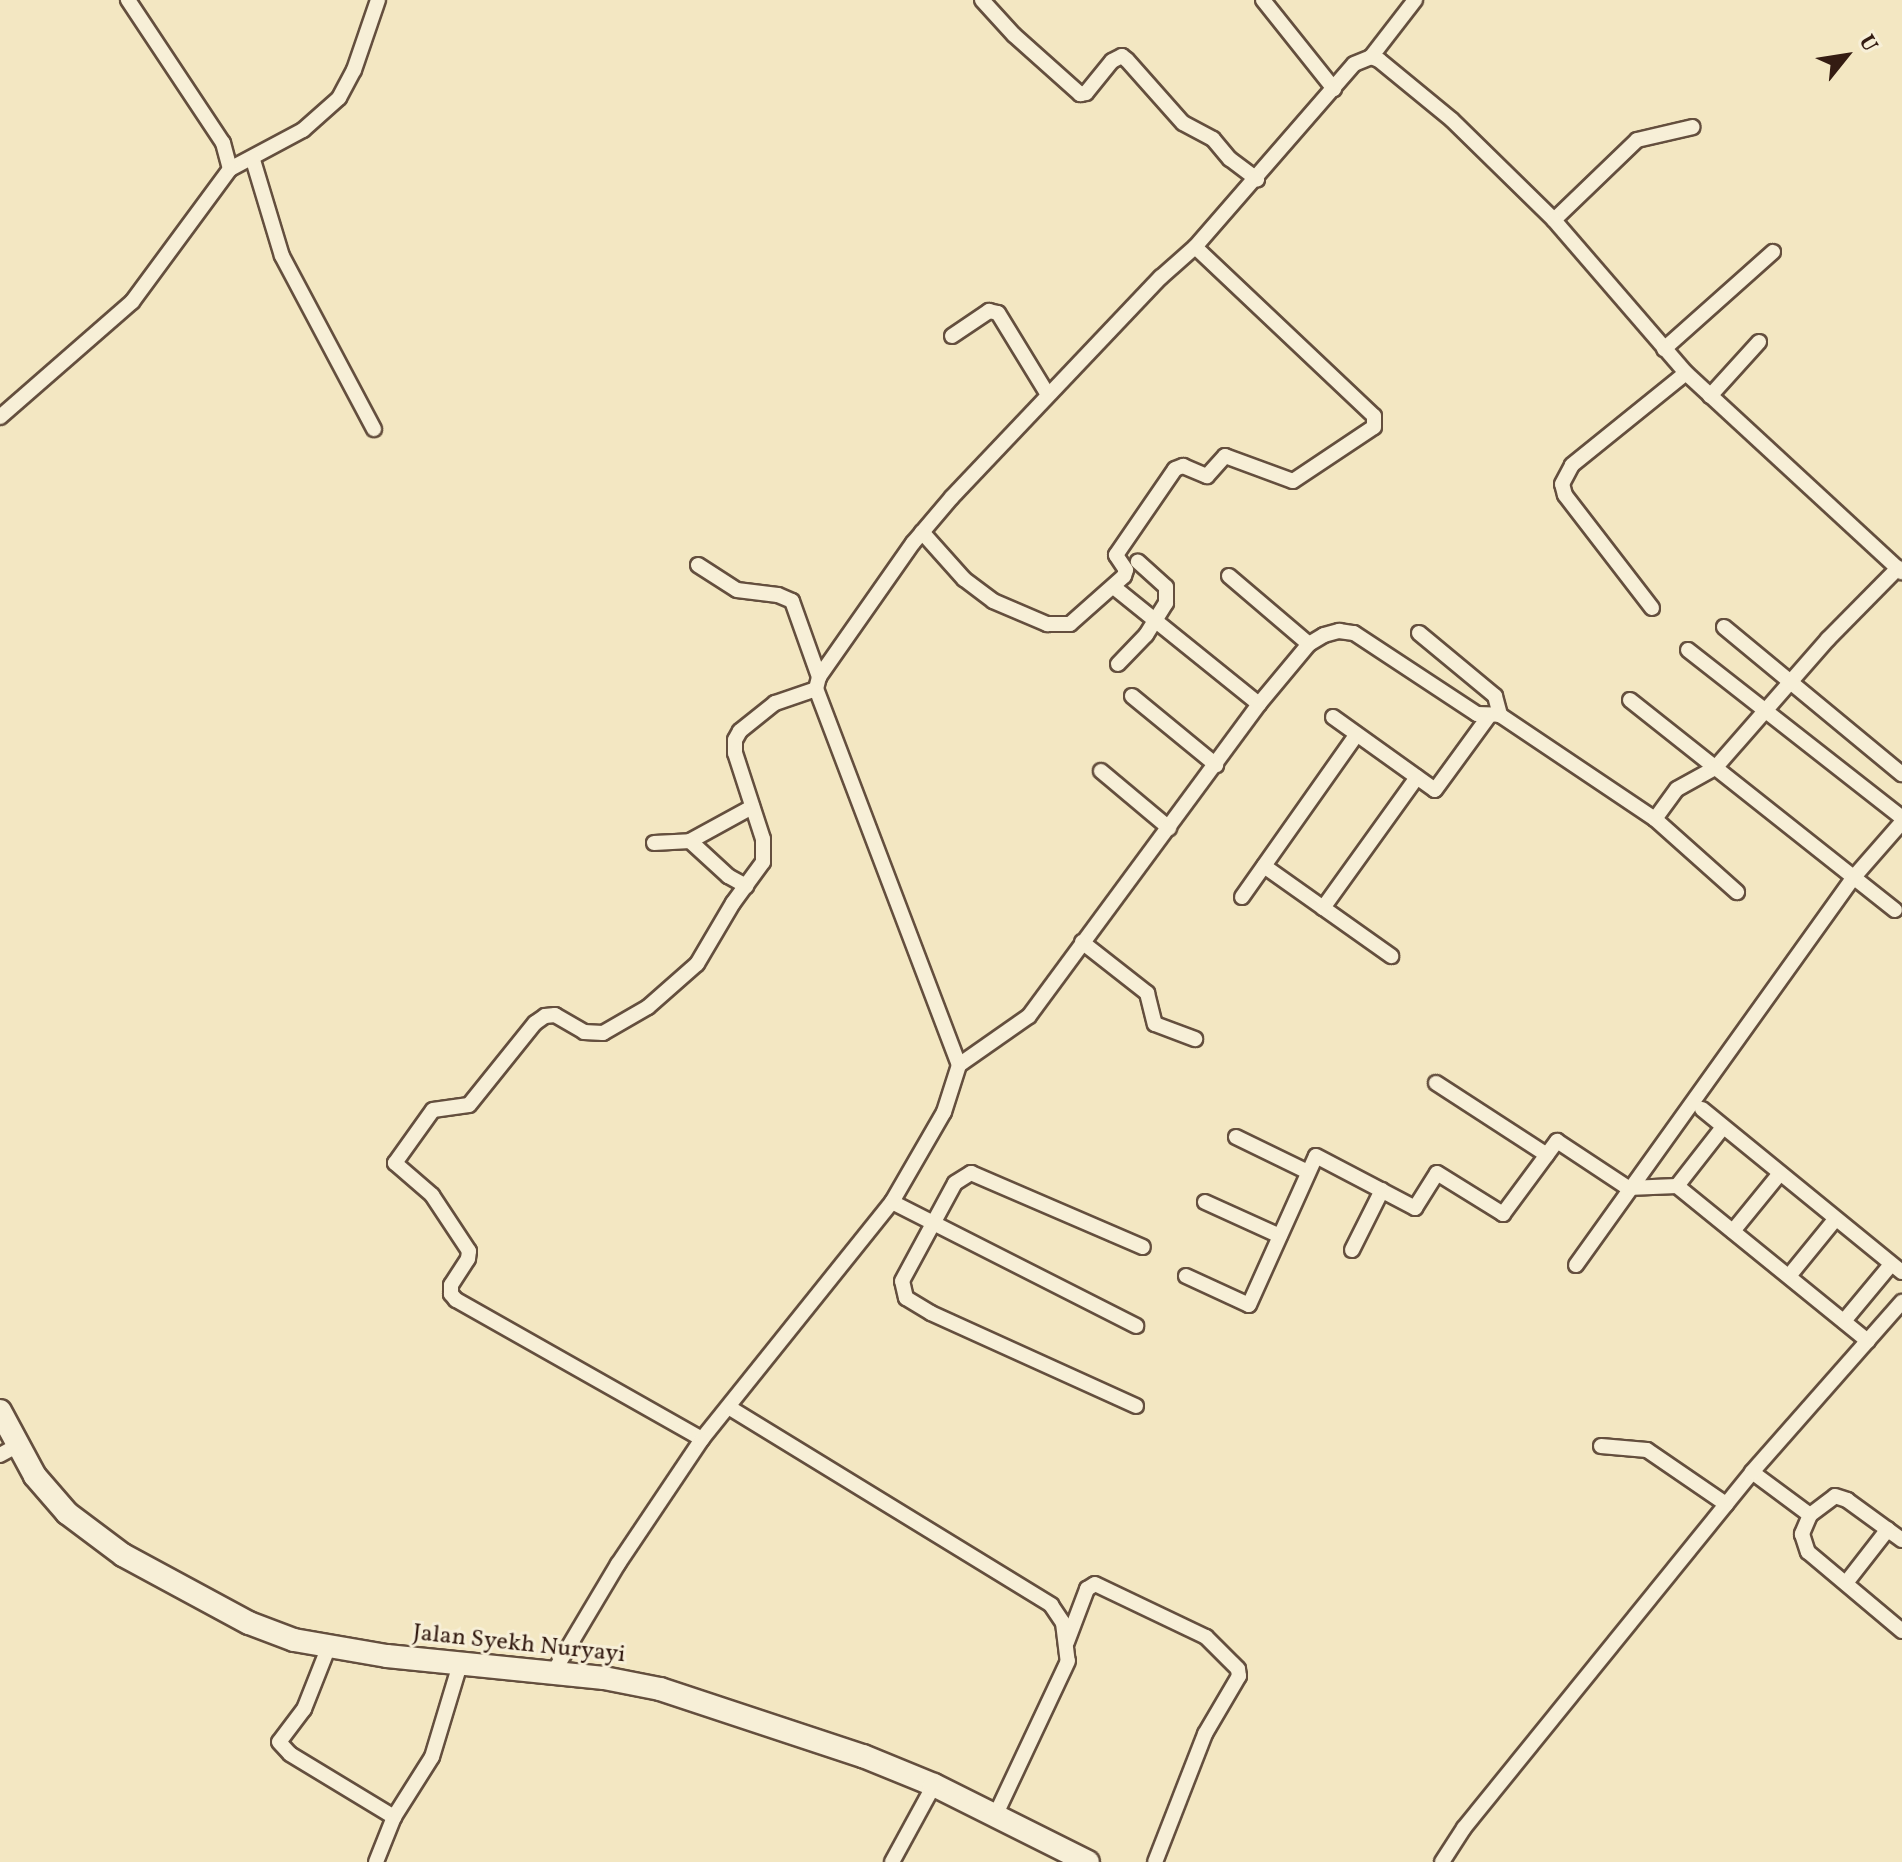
<!DOCTYPE html>
<html>
<head>
<meta charset="utf-8">
<style>
  body { margin:0 }
  #map { position:relative; width:1902px; height:1862px; overflow:hidden; background:#f3e7c2; font-family:Vollkorn,serif }
  div>[style] { position:absolute }
  .roads { filter:drop-shadow(2px 0 #644f3e) drop-shadow(-2px 0 #644f3e) drop-shadow(0 2px #644f3e) drop-shadow(0 -2px #644f3e) }
  .street>* { height:14px; margin:-7px; padding:0 7px; transform-origin:7px; border-radius:7px; background:#f7efd7 }
  .secondary>* { height:22px; margin:-11px; padding:0 11px; transform-origin:11px; border-radius:11px; background:#f7efd7 }
  span { translate:-50% -50%; white-space:nowrap; text-align:center; line-height:1.15; -webkit-text-stroke:6px #f7efd7; paint-order:stroke }
  .street-label { font-size:24px; color:#341c12 }
  .north { position:absolute; left:1806px; top:16px; width:80px; height:80px; -webkit-text-stroke:6px #f7efd7; paint-order:stroke; rotate:60deg; font-size:22px; font-weight:700; line-height:32px; text-align:center; color:#341c12 }
  .north::after { content:''; display:block; margin:auto; width:28px; height:36px; background:#341c12; clip-path:polygon(50% 0,100% 100%,50% 72%,0 100%) }
</style>
</head>
<body>
<div id="map">
  <div class="roads">
    <div class="street">
      <i style="left:982px;top:0;width:47px;rotate:47.6deg"></i>
      <i style="left:1014px;top:35px;width:89px;rotate:41.8deg"></i>
      <i style="left:1080px;top:94px;width:6px;rotate:-9deg"></i>
      <i style="left:1086px;top:93px;width:41px;rotate:-50.9deg"></i>
      <i style="left:1112px;top:61px;width:11px;rotate:-27deg"></i>
      <i style="left:1122px;top:56px;width:6px;rotate:39deg"></i>
      <i style="left:1127px;top:60px;width:84px;rotate:48.4deg"></i>
      <i style="left:1183px;top:123px;width:34px;rotate:28deg"></i>
      <i style="left:1213px;top:139px;width:26px;rotate:50deg"></i>
      <i style="left:1230px;top:159px;width:34px;rotate:37deg"></i>
      <i style="left:1263px;top:0;width:114px;rotate:51.4deg"></i>
      <i style="left:1371px;top:57px;width:72px;rotate:-52.3deg"></i>
      <i style="left:253px;top:160px;width:100px;rotate:73.2deg"></i>
      <i style="left:282px;top:256px;width:196px;rotate:62deg"></i>
      <i style="left:230px;top:169px;width:83px;rotate:-28.1deg"></i>
      <i style="left:303px;top:130px;width:48px;rotate:-41.6deg"></i>
      <i style="left:339px;top:98px;width:32px;rotate:-62deg"></i>
      <i style="left:354px;top:70px;width:74px;rotate:-71.1deg"></i>
      <i style="left:1554px;top:220px;width:115px;rotate:-43.9deg"></i>
      <i style="left:1637px;top:140px;width:57px;rotate:-13.1deg"></i>
      <i style="left:952px;top:336px;width:45px;rotate:-34deg"></i>
      <i style="left:989px;top:311px;width:9px;rotate:13deg"></i>
      <i style="left:998px;top:313px;width:96px;rotate:58.6deg"></i>
      <i style="left:1664px;top:349px;width:146px;rotate:-41.7deg"></i>
      <i style="left:1710px;top:396px;width:73px;rotate:-47.8deg"></i>
      <i style="left:0;top:417px;width:175px;rotate:-41.1deg"></i>
      <i style="left:132px;top:302px;width:165px;rotate:-53.6deg"></i>
      <i style="left:230px;top:169px;width:27px;rotate:-105deg"></i>
      <i style="left:223px;top:143px;width:172px;rotate:-123.6deg"></i>
      <i style="left:922px;top:532px;width:63px;rotate:48.2deg"></i>
      <i style="left:964px;top:579px;width:36px;rotate:37deg"></i>
      <i style="left:993px;top:601px;width:59px;rotate:23.1deg"></i>
      <i style="left:1047px;top:624px;width:23px"></i>
      <i style="left:1070px;top:624px;width:72px;rotate:-41.6deg"></i>
      <i style="left:1124px;top:576px;width:6px;rotate:-72deg"></i>
      <i style="left:1126px;top:570px;width:18px;rotate:-124deg"></i>
      <i style="left:1116px;top:555px;width:104px;rotate:-55.5deg"></i>
      <i style="left:1175px;top:469px;width:9px;rotate:-21deg"></i>
      <i style="left:1183px;top:466px;width:26px;rotate:23deg"></i>
      <i style="left:1207px;top:476px;width:27px;rotate:-48deg"></i>
      <i style="left:1225px;top:456px;width:72px;rotate:20.2deg"></i>
      <i style="left:1293px;top:481px;width:97px;rotate:-33.7deg"></i>
      <i style="left:1374px;top:427px;width:11px;rotate:-90deg"></i>
      <i style="left:1374px;top:416px;width:246px;rotate:-136.6deg"></i>
      <i style="left:698px;top:565px;width:46px;rotate:32.7deg"></i>
      <i style="left:737px;top:590px;width:41px;rotate:7deg"></i>
      <i style="left:778px;top:595px;width:15px;rotate:23deg"></i>
      <i style="left:792px;top:601px;width:81px;rotate:70.4deg"></i>
      <i style="left:1229px;top:576px;width:105px;rotate:40.4deg"></i>
      <i style="left:1115px;top:588px;width:185px;rotate:38.9deg"></i>
      <i style="left:1652px;top:608px;width:143px;rotate:-127.6deg"></i>
      <i style="left:1565px;top:495px;width:11px;rotate:-105deg"></i>
      <i style="left:1562px;top:484px;width:21px;rotate:-62deg"></i>
      <i style="left:1572px;top:465px;width:146px;rotate:-38.9deg"></i>
      <i style="left:1724px;top:627px;width:231px;rotate:39.6deg"></i>
      <i style="left:1419px;top:633px;width:99px;rotate:39.7deg"></i>
      <i style="left:1495px;top:696px;width:20px;rotate:75deg"></i>
      <i style="left:1688px;top:650px;width:272px;rotate:38.1deg"></i>
      <i style="left:1118px;top:664px;width:40px;rotate:-46deg"></i>
      <i style="left:1146px;top:635px;width:38px;rotate:-58deg"></i>
      <i style="left:1166px;top:603px;width:16px;rotate:-90deg"></i>
      <i style="left:1166px;top:587px;width:38px;rotate:-138deg"></i>
      <i style="left:1132px;top:696px;width:109px;rotate:39.4deg"></i>
      <i style="left:1630px;top:700px;width:338px;rotate:38.4deg"></i>
      <i style="left:1333px;top:717px;width:125px;rotate:35.6deg"></i>
      <i style="left:1435px;top:790px;width:92px;rotate:-53.9deg"></i>
      <i style="left:1101px;top:771px;width:89px;rotate:40deg"></i>
      <i style="left:1655px;top:819px;width:110px;rotate:41.7deg"></i>
      <i style="left:690px;top:841px;width:52px;rotate:42.6deg"></i>
      <i style="left:728px;top:876px;width:21px;rotate:29deg"></i>
      <i style="left:654px;top:843px;width:36px;rotate:-3deg"></i>
      <i style="left:690px;top:841px;width:71px;rotate:-28.7deg"></i>
      <i style="left:1264px;top:866px;width:156px;rotate:35.3deg"></i>
      <i style="left:1242px;top:897px;width:199px;rotate:-54.8deg"></i>
      <i style="left:1323px;top:908px;width:161px;rotate:-54.3deg"></i>
      <i style="left:1082px;top:942px;width:83px;rotate:38.1deg"></i>
      <i style="left:1147px;top:993px;width:32px;rotate:76deg"></i>
      <i style="left:1155px;top:1024px;width:43px;rotate:20.6deg"></i>
      <i style="left:959px;top:1065px;width:85px;rotate:-35deg"></i>
      <i style="left:1029px;top:1016px;width:388px;rotate:-53.6deg"></i>
      <i style="left:1259px;top:704px;width:78px;rotate:-50.2deg"></i>
      <i style="left:1309px;top:644px;width:17px;rotate:-31deg"></i>
      <i style="left:1324px;top:635px;width:16px;rotate:-15deg"></i>
      <i style="left:1339px;top:631px;width:15px;rotate:8deg"></i>
      <i style="left:1354px;top:633px;width:147px;rotate:33.4deg"></i>
      <i style="left:1477px;top:714px;width:23px;rotate:2deg"></i>
      <i style="left:1500px;top:715px;width:187px;rotate:33.9deg"></i>
      <i style="left:1655px;top:819px;width:37px;rotate:-54deg"></i>
      <i style="left:1677px;top:789px;width:43px;rotate:-28.9deg"></i>
      <i style="left:1715px;top:768px;width:171px;rotate:-48.8deg"></i>
      <i style="left:1828px;top:639px;width:100px;rotate:-45.4deg"></i>
      <i style="left:1436px;top:1083px;width:132px;rotate:33deg"></i>
      <i style="left:1702px;top:1109px;width:258px;rotate:39.2deg"></i>
      <i style="left:1236px;top:1137px;width:80px;rotate:25.9deg"></i>
      <i style="left:1677px;top:1186px;width:70px;rotate:-52deg"></i>
      <i style="left:892px;top:1202px;width:274px;rotate:26.9deg"></i>
      <i style="left:1205px;top:1202px;width:82px;rotate:24.4deg"></i>
      <i style="left:1733px;top:1231px;width:70px;rotate:-50.8deg"></i>
      <i style="left:1352px;top:1250px;width:67px;rotate:-63.4deg"></i>
      <i style="left:1576px;top:1265px;width:476px;rotate:-54.4deg"></i>
      <i style="left:1853px;top:878px;width:74px;rotate:-48.8deg"></i>
      <i style="left:1186px;top:1276px;width:69px;rotate:24.7deg"></i>
      <i style="left:1249px;top:1305px;width:163px;rotate:-65.8deg"></i>
      <i style="left:1316px;top:1156px;width:112px;rotate:27.7deg"></i>
      <i style="left:1415px;top:1208px;width:41px;rotate:-57.8deg"></i>
      <i style="left:1437px;top:1173px;width:78px;rotate:31.8deg"></i>
      <i style="left:1503px;top:1214px;width:91px;rotate:-53.5deg"></i>
      <i style="left:1557px;top:1141px;width:85px;rotate:33.5deg"></i>
      <i style="left:1628px;top:1188px;width:49px;rotate:-2.3deg"></i>
      <i style="left:1677px;top:1186px;width:246px;rotate:39.1deg"></i>
      <i style="left:1789px;top:1276px;width:70px;rotate:-50.8deg"></i>
      <i style="left:1844px;top:1321px;width:69px;rotate:-50.3deg"></i>
      <i style="left:1136px;top:1406px;width:225px;rotate:-155.6deg"></i>
      <i style="left:931px;top:1313px;width:29px;rotate:-149deg"></i>
      <i style="left:906px;top:1298px;width:17px;rotate:-103deg"></i>
      <i style="left:902px;top:1281px;width:111px;rotate:-61.6deg"></i>
      <i style="left:955px;top:1183px;width:19px;rotate:-32deg"></i>
      <i style="left:971px;top:1173px;width:187px;rotate:23.3deg"></i>
      <i style="left:730px;top:1408px;width:377px;rotate:31.5deg"></i>
      <i style="left:1051px;top:1605px;width:22px;rotate:56deg"></i>
      <i style="left:1063px;top:1623px;width:38px;rotate:83deg"></i>
      <i style="left:1068px;top:1661px;width:171px;rotate:115.2deg"></i>
      <i style="left:702px;top:1439px;width:283px;rotate:-150.5deg"></i>
      <i style="left:456px;top:1300px;width:8px;rotate:-130deg"></i>
      <i style="left:451px;top:1294px;width:9px;rotate:-90deg"></i>
      <i style="left:451px;top:1285px;width:31px;rotate:-57deg"></i>
      <i style="left:468px;top:1259px;width:8px;rotate:-83deg"></i>
      <i style="left:469px;top:1251px;width:67px;rotate:-123.5deg"></i>
      <i style="left:432px;top:1195px;width:49px;rotate:-139.1deg"></i>
      <i style="left:395px;top:1163px;width:65px;rotate:-54.4deg"></i>
      <i style="left:433px;top:1110px;width:36px;rotate:-8deg"></i>
      <i style="left:469px;top:1105px;width:105px;rotate:-51.2deg"></i>
      <i style="left:535px;top:1023px;width:12px;rotate:-35deg"></i>
      <i style="left:545px;top:1016px;width:10px;rotate:-6deg"></i>
      <i style="left:555px;top:1015px;width:34px;rotate:30deg"></i>
      <i style="left:584px;top:1032px;width:19px;rotate:3deg"></i>
      <i style="left:603px;top:1033px;width:52px;rotate:-30deg"></i>
      <i style="left:648px;top:1007px;width:65px;rotate:-41.3deg"></i>
      <i style="left:697px;top:964px;width:71px;rotate:-59.5deg"></i>
      <i style="left:733px;top:903px;width:51px;rotate:-53.8deg"></i>
      <i style="left:763px;top:862px;width:23px;rotate:-90deg"></i>
      <i style="left:763px;top:839px;width:90px;rotate:-108deg"></i>
      <i style="left:735px;top:753px;width:13px;rotate:-90deg"></i>
      <i style="left:735px;top:740px;width:10px;rotate:-61deg"></i>
      <i style="left:740px;top:731px;width:45px;rotate:-38.7deg"></i>
      <i style="left:775px;top:703px;width:43px;rotate:-18.9deg"></i>
      <i style="left:1601px;top:1446px;width:46px;rotate:5deg"></i>
      <i style="left:1647px;top:1450px;width:96px;rotate:34.4deg"></i>
      <i style="left:0;top:1455px;width:21px;rotate:-29deg"></i>
      <i style="left:1752px;top:1472px;width:72px;rotate:36.6deg"></i>
      <i style="left:1810px;top:1515px;width:21px;rotate:113deg"></i>
      <i style="left:1802px;top:1534px;width:19px;rotate:72deg"></i>
      <i style="left:1808px;top:1552px;width:123px;rotate:40deg"></i>
      <i style="left:1810px;top:1515px;width:31px;rotate:-37deg"></i>
      <i style="left:1835px;top:1496px;width:13px;rotate:18deg"></i>
      <i style="left:1847px;top:1500px;width:68px;rotate:36deg"></i>
      <i style="left:1846px;top:1583px;width:68px;rotate:-52.1deg"></i>
      <i style="left:1067px;top:1642px;width:57px;rotate:-69.3deg"></i>
      <i style="left:1087px;top:1589px;width:9px;rotate:-32deg"></i>
      <i style="left:1095px;top:1584px;width:123px;rotate:25.5deg"></i>
      <i style="left:1206px;top:1637px;width:45px;rotate:45deg"></i>
      <i style="left:1238px;top:1669px;width:7px;rotate:82deg"></i>
      <i style="left:1239px;top:1676px;width:67px;rotate:120.4deg"></i>
      <i style="left:1205px;top:1734px;width:137px;rotate:111.3deg"></i>
      <i style="left:329px;top:1646px;width:68px;rotate:111.6deg"></i>
      <i style="left:304px;top:1709px;width:41px;rotate:127.1deg"></i>
      <i style="left:279px;top:1742px;width:16px;rotate:47deg"></i>
      <i style="left:290px;top:1754px;width:122px;rotate:31.2deg"></i>
      <i style="left:553px;top:1673px;width:127px;rotate:-59.2deg"></i>
      <i style="left:618px;top:1564px;width:151px;rotate:-56.1deg"></i>
      <i style="left:702px;top:1439px;width:304px;rotate:-51.3deg"></i>
      <i style="left:892px;top:1202px;width:104px;rotate:-60deg"></i>
      <i style="left:944px;top:1112px;width:49px;rotate:-72.3deg"></i>
      <i style="left:959px;top:1065px;width:402px;rotate:-110.8deg"></i>
      <i style="left:816px;top:689px;width:12px;rotate:-76deg"></i>
      <i style="left:819px;top:677px;width:164px;rotate:-55deg"></i>
      <i style="left:913px;top:543px;width:60px;rotate:-49.7deg"></i>
      <i style="left:952px;top:497px;width:303px;rotate:-46.5deg"></i>
      <i style="left:1161px;top:277px;width:45px;rotate:-41.4deg"></i>
      <i style="left:1195px;top:247px;width:242px;rotate:-49deg"></i>
      <i style="left:1354px;top:64px;width:18px;rotate:-22deg"></i>
      <i style="left:1371px;top:57px;width:9px;rotate:21deg"></i>
      <i style="left:1379px;top:60px;width:94px;rotate:39.4deg"></i>
      <i style="left:1452px;top:120px;width:143px;rotate:44.4deg"></i>
      <i style="left:1554px;top:220px;width:202px;rotate:49.2deg"></i>
      <i style="left:1686px;top:373px;width:294px;rotate:42.7deg"></i>
      <i style="left:376px;top:1862px;width:48px;rotate:-68.2deg"></i>
      <i style="left:394px;top:1817px;width:71px;rotate:-57.7deg"></i>
      <i style="left:432px;top:1757px;width:97px;rotate:-73.2deg"></i>
      <i style="left:892px;top:1862px;width:88px;rotate:-61.4deg"></i>
      <i style="left:1442px;top:1862px;width:40px;rotate:-57.1deg"></i>
      <i style="left:1464px;top:1828px;width:458px;rotate:-51deg"></i>
      <i style="left:1752px;top:1472px;width:227px;rotate:-48.6deg"></i>
    </div>
    <div class="secondary">
      <i style="left:0;top:1411px;width:74px;rotate:61.7deg"></i>
      <i style="left:35px;top:1476px;width:49px;rotate:49.1deg"></i>
      <i style="left:67px;top:1513px;width:70px;rotate:36.9deg"></i>
      <i style="left:123px;top:1555px;width:143px;rotate:28.4deg"></i>
      <i style="left:249px;top:1623px;width:48px;rotate:20.7deg"></i>
      <i style="left:294px;top:1640px;width:94px;rotate:9.8deg"></i>
      <i style="left:387px;top:1656px;width:218px;rotate:5.8deg"></i>
      <i style="left:604px;top:1678px;width:57px;rotate:11.1deg"></i>
      <i style="left:660px;top:1689px;width:214px;rotate:18.3deg"></i>
      <i style="left:863px;top:1756px;width:77px;rotate:22.2deg"></i>
      <i style="left:934px;top:1785px;width:172px;rotate:26.6deg"></i>
    </div>
  </div>
  <div class="street-label">
    <span style="left:519px;top:1645px;rotate:6deg">Jalan Syekh Nuryayi</span>
  </div>
  <div class="north">U</div>
</div>
</body>
</html>
